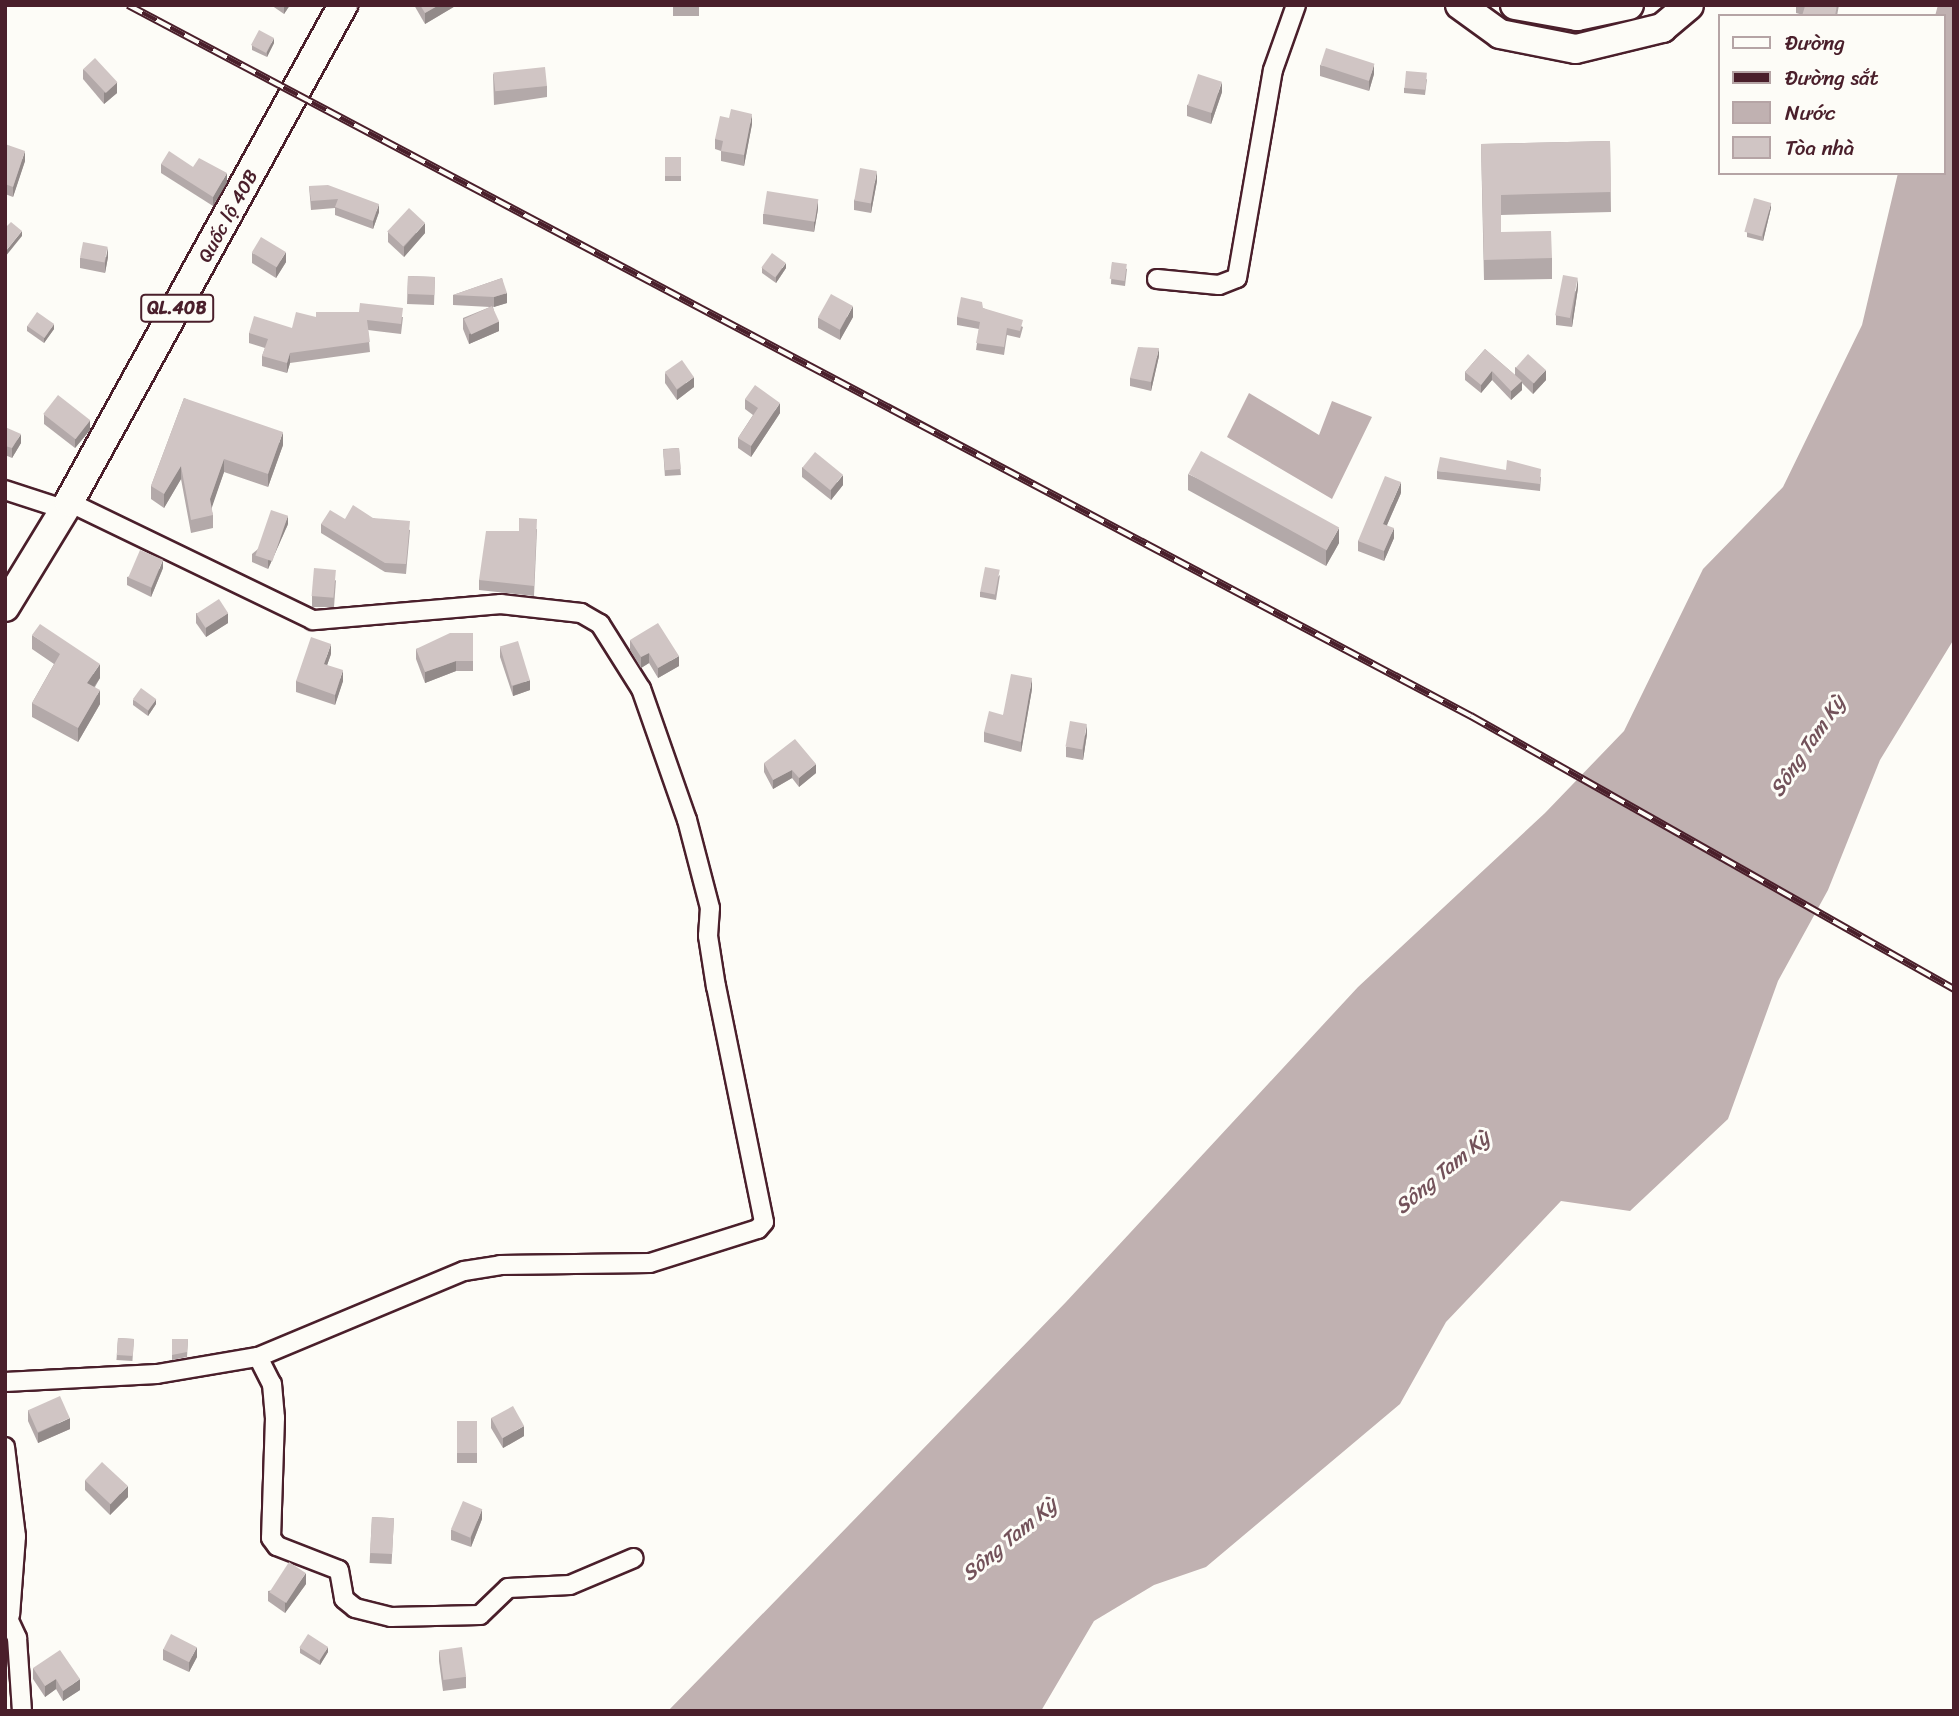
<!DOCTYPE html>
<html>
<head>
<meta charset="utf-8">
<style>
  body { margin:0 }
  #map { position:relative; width:1959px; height:1716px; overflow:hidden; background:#fdfcf7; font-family:Sriracha,sans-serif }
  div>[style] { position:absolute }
  .water>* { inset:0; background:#c0b1b1 }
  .roads { filter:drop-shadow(2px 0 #4a1f2b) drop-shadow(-2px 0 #4a1f2b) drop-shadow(0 2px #4a1f2b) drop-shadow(0 -2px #4a1f2b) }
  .minor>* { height:18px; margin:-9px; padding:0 9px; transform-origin:9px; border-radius:9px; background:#fdfcf7 }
  .trunk>* { height:28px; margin:-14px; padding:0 14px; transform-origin:14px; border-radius:14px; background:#fdfcf7 }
  .rail>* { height:8px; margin-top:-4px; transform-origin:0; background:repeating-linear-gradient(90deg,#fdfcf7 0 16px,#4a1f2b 0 32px); box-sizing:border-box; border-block:2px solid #4a1f2b }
  .wall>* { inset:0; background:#b3a9a9; transform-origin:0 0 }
  .shaded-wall>* { inset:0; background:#928a89 }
  .building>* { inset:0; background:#d0c5c4; transform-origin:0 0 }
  span { translate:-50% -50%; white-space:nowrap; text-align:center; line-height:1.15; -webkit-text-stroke:6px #fdfcf7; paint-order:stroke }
  .shield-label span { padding:2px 5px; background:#fdfcf7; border:2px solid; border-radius:5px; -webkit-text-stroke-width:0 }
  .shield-label { font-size:18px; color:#4a1f2b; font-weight:700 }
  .street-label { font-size:19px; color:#4a1f2b }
  .water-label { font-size:21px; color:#73525a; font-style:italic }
  .frame { position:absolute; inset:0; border:7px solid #4a1f2b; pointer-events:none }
  .legend { position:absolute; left:1718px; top:14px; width:228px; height:161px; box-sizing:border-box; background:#fdfcf7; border:2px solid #b5a4a5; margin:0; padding:9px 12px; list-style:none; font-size:21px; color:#4a1f2b }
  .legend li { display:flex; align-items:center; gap:14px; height:35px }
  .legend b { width:35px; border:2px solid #b5a4a5 }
</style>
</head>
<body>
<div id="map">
  <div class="water">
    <i style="clip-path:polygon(1938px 5px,1954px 5px,1954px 639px,1880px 760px,1828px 890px,1778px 981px,1728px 1119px,1630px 1211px,1561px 1201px,1446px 1322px,1400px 1404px,1206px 1567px,1154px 1585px,1094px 1621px,1041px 1711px,668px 1711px,1066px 1302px,1358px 987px,1545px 813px,1624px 731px,1703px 569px,1783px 487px,1862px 325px,1898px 173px,1943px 173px,1943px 16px,1935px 16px)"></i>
    <i style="clip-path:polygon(1249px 393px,1319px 435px,1332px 401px,1372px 417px,1332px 499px,1227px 437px)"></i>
  </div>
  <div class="roads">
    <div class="minor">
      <i style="left:1157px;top:279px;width:62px;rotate:5.5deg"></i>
      <i style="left:1219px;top:285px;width:19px;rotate:-21deg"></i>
      <i style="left:1237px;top:278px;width:211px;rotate:-80.2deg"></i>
      <i style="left:1273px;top:70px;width:69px;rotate:-70.5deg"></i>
      <i style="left:5px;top:490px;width:61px;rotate:18.1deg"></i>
      <i style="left:258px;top:1357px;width:30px;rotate:63deg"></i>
      <i style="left:272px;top:1384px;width:34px;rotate:85deg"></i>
      <i style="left:275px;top:1418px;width:120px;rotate:91.9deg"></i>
      <i style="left:271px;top:1538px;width:10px;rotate:53deg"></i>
      <i style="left:277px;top:1546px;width:66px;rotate:21.2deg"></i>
      <i style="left:339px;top:1570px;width:29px;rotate:80deg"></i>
      <i style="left:344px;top:1599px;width:14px;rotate:39deg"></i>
      <i style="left:355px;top:1608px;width:37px;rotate:14deg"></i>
      <i style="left:391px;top:1617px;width:89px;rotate:-1.3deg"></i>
      <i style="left:480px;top:1615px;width:39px;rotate:-44deg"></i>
      <i style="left:508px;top:1588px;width:62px;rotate:-2.8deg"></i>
      <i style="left:570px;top:1585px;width:69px;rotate:-22.9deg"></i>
      <i style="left:5px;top:1382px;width:152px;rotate:-3deg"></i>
      <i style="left:157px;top:1374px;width:102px;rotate:-9.6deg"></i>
      <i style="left:258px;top:1357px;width:223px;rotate:-22.7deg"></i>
      <i style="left:464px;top:1271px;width:36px;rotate:-9deg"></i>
      <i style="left:500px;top:1265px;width:150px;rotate:-0.8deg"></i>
      <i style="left:650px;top:1263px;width:113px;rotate:-17.5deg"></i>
      <i style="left:758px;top:1229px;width:9px;rotate:-49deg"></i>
      <i style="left:764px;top:1222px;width:240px;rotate:-101.5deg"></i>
      <i style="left:716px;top:987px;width:52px;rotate:-98.9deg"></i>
      <i style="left:708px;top:936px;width:28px;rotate:-86deg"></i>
      <i style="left:710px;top:908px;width:91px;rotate:-104.6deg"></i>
      <i style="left:687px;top:820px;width:139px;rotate:-109.3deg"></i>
      <i style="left:641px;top:689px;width:77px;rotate:-122.2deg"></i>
      <i style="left:600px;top:624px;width:22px;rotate:-150deg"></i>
      <i style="left:581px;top:613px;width:81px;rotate:-173.6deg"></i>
      <i style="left:501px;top:604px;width:189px;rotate:175.1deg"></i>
      <i style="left:313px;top:620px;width:271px;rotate:-154.2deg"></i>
      <i style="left:5px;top:1447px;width:90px;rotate:83deg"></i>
      <i style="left:16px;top:1536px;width:79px;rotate:94.3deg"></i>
      <i style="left:5px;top:1612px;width:29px;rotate:65deg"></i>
      <i style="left:17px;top:1638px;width:73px;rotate:86.1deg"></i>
    </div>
    <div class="trunk">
      <i style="left:1460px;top:5px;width:49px;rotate:35.9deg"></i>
      <i style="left:1500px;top:34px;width:77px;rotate:11.2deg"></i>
      <i style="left:1576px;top:49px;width:89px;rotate:-13.7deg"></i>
      <i style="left:1662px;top:28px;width:35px;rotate:-40deg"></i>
      <i style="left:1515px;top:5px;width:63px;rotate:10.1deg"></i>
      <i style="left:1577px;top:16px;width:53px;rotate:-11.9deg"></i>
      <i style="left:5px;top:607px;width:123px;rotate:-58.6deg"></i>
      <i style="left:69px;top:502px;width:568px;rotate:-61.13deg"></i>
    </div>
  </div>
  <div class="rail">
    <i style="left:128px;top:5px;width:1520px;rotate:27.9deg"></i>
    <i style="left:1471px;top:716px;width:555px;rotate:29.48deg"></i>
  </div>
  <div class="wall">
    <i style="clip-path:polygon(271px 5px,290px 5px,284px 14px)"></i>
    <i style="clip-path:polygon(414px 5px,457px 5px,425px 24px)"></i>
    <i style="left:673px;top:5px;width:26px;height:11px"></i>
    <i style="clip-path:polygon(1796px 5px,1839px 5px,1837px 16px,1802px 16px,1803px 15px,1796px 13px)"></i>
    <i style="clip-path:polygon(274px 43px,267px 57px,252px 50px,252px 45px)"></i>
    <i style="clip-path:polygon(1320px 65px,1374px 74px,1369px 91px,1320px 76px)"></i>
    <i style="clip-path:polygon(83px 69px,117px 93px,104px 104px,83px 79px)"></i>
    <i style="clip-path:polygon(493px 74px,547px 86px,547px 97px,494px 105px)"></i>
    <i style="clip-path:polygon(1427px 79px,1425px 95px,1404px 93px,1404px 88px)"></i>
    <i style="clip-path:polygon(1222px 92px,1211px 124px,1187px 116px,1187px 105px)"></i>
    <i style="clip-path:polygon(752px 124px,744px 166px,721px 161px,721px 151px,715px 149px,715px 139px)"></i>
    <i style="clip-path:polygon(1610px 141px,1611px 212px,1501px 215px,1501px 232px,1552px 258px,1552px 279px,1484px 280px,1481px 144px)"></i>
    <i style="clip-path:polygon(5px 144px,25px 161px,13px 197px,5px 194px)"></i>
    <i style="left:665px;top:157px;width:16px;height:24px"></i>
    <i style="clip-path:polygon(161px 164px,193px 167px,227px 182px,213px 206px,161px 173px)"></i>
    <i style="clip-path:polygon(877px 181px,871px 213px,854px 210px,854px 200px)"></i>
    <i style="clip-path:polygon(309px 186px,379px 212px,373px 229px,335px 215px,335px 208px,311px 210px)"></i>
    <i style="clip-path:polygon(1771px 208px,1763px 241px,1747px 237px,1747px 232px)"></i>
    <i style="clip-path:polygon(818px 209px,814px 232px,763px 224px,763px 214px)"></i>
    <i style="clip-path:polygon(388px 232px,425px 233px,404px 257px,388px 242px)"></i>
    <i style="clip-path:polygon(252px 253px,286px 262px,276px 278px,252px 263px)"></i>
    <i style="clip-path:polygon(108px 257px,105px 273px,80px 268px,80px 258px)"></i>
    <i style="clip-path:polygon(1112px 262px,1127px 269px,1125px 286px,1111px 284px)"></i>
    <i style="clip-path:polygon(762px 268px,786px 268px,776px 283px,762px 273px)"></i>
    <i style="left:408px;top:276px;width:27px;height:28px;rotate:2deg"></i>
    <i style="clip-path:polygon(502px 278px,507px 303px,493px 307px,499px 331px,469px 344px,463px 329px,463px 318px,490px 307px,453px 305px,453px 295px)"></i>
    <i style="clip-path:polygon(1578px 288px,1572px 327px,1556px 325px,1556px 315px)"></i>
    <i style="clip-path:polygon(983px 308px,1023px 327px,1020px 338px,1007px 335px,1004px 355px,976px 350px,979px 329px,957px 325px,957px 317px)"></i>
    <i style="clip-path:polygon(316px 317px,403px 317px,401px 334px,368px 330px,370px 352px,290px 363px,287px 373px,262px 366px,262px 356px,265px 348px,249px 343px,249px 333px,292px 328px)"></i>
    <i style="clip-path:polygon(853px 317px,840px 340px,818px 328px,818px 318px)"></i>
    <i style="clip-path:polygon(27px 326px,54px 329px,44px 343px,27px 331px)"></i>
    <i style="clip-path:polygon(1485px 349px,1515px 375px,1515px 367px,1546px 380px,1533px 394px,1522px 383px,1522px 390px,1511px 400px,1492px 380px,1481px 393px,1465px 380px,1465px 372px)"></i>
    <i style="clip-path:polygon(1159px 356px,1151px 391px,1130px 386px,1130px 378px)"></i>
    <i style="clip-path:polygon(665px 373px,694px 387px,677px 400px,665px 383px)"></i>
    <i style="clip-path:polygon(184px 398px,283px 445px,268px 487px,224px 472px,211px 508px,213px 515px,213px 528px,191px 533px,181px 479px,164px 508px,151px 499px,151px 486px)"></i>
    <i style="clip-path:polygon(745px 399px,780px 413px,751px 457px,738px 448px,738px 438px,753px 415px,745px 409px)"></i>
    <i style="clip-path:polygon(44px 414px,90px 430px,75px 448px,44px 424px)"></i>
    <i style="clip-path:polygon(5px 427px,21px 443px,12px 458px,5px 455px)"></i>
    <i style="left:679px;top:448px;width:27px;height:16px;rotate:86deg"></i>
    <i style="clip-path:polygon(802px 467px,843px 485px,831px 500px,802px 477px)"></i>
    <i style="clip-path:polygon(1437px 471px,1541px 477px,1540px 491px,1437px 479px)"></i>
    <i style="clip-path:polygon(1188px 474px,1339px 543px,1326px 566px,1188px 490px)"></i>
    <i style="clip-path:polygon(1401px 493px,1387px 525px,1394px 538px,1384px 561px,1358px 551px,1358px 541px)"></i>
    <i style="clip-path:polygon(373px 518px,410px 530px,406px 574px,385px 572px,321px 533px,321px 524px,345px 519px)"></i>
    <i style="clip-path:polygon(288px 524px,268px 569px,252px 562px,252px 554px)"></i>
    <i style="clip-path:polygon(537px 529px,534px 596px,479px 590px,479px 580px,519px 531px)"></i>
    <i style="clip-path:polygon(163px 568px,151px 597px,127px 585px,127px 577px)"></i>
    <i style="clip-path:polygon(1000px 575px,996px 600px,980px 597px,980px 592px)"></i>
    <i style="clip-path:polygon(336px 580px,334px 607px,312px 607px,312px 596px)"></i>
    <i style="clip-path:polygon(196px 613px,228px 623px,206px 637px,196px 623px)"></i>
    <i style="clip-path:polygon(473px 633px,473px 671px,456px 671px,425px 683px,416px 659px,416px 649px)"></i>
    <i style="clip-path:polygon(32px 635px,100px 678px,95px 687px,100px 704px,78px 742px,32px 717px,32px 703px,54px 664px,32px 649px)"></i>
    <i style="clip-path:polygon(630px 640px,679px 666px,658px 678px,649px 663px,641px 668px,630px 650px)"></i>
    <i style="clip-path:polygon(500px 647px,530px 690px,513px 696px,500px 657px)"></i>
    <i style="clip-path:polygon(331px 654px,327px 665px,343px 681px,335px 705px,296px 692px,296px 681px)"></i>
    <i style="clip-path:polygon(1032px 689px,1021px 752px,984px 742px,984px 732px)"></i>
    <i style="clip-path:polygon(133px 700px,156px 704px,148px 716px,133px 705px)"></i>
    <i style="clip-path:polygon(1087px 734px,1083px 760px,1066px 757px,1066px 747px)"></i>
    <i style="clip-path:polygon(764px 763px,816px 773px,799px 787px,792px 778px,773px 789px,764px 772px)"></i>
    <i style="left:118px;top:1338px;width:16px;height:22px;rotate:4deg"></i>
    <i style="clip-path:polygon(172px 1339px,188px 1339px,187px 1357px,172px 1360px)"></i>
    <i style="clip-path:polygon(28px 1410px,70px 1429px,38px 1443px,28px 1421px)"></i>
    <i style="clip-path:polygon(491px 1418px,524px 1436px,503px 1448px,491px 1428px)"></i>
    <i style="left:457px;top:1421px;width:20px;height:42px"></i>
    <i style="clip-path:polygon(85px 1480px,128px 1497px,110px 1515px,85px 1490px)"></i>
    <i style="left:372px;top:1517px;width:22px;height:46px;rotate:3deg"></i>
    <i style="clip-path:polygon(482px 1519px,471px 1547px,451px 1540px,451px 1530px)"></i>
    <i style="clip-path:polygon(306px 1584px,285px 1613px,268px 1601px,268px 1591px)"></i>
    <i style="clip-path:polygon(300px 1648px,328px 1652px,320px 1665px,300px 1653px)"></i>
    <i style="clip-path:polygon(163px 1649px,197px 1657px,189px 1672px,163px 1660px)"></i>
    <i style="clip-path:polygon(439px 1651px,466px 1677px,466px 1688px,443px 1691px,439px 1661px)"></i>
    <i style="clip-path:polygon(33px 1668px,80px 1690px,63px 1701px,56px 1689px,45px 1697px,33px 1679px)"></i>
  </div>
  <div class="shaded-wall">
    <i style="clip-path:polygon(284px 5px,290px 5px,284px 14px)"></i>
    <i style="clip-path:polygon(439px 5px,457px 5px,425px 24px,425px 13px)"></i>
    <i style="clip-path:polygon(274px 38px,274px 43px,267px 57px,267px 52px)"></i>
    <i style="clip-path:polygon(1374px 64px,1374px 74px,1369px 91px,1369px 81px)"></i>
    <i style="clip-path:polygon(117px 82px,117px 93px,104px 104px,104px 93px)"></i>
    <i style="clip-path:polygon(1222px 82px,1222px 92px,1211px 124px,1211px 113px)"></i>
    <i style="clip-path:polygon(752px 114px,752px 124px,744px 166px,744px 155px)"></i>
    <i style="clip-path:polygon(25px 151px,25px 161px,13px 197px,13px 187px)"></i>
    <i style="clip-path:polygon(877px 171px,877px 181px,871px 213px,871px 203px)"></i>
    <i style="clip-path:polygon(227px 173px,227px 182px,213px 206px,213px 197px)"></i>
    <i style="clip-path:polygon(818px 199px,818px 209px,814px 232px,814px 221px)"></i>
    <i style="clip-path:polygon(1771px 203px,1771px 208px,1763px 241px,1763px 235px)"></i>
    <i style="clip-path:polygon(379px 204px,379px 212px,373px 229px,373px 221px)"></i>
    <i style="clip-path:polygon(425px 223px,425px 233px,404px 257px,404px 247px)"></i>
    <i style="clip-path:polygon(22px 231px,22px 236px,5px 257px,5px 252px)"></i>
    <i style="clip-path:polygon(108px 247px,108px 257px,105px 273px,105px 263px)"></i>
    <i style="clip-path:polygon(286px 252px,286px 262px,276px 278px,276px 268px)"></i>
    <i style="clip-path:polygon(786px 263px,786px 268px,776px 283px,776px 277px)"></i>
    <i style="clip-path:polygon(1578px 278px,1578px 288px,1572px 327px,1572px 317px)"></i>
    <i style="clip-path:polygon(507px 293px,507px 303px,494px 307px,494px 297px)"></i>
    <i style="clip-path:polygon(853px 306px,853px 317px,840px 340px,840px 330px)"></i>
    <i style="clip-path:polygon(499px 321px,499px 331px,469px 344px,469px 334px)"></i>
    <i style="clip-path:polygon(54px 324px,54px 329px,44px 343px,44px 338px)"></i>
    <i style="clip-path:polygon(1159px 348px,1159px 356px,1151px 391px,1151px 382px)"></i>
    <i style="clip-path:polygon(290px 353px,290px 363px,287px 373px,287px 363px)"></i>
    <i style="clip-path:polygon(1546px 370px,1546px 380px,1533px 394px,1533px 383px)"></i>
    <i style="clip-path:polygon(1492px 371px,1492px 380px,1481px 393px,1481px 385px)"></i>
    <i style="clip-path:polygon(694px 377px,694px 387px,677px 400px,677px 390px)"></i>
    <i style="clip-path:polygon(1522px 381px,1522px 390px,1511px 400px,1511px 391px)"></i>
    <i style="clip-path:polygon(780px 403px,780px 413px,751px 457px,751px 446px)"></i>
    <i style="clip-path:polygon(90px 420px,90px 430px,75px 448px,75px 438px)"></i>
    <i style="clip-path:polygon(283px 432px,283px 445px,268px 487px,268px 474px)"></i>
    <i style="clip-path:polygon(21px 434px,21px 443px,12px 458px,12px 448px)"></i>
    <i style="clip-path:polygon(224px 459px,224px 472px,210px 513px,210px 499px)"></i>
    <i style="clip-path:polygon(181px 466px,181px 479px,164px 508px,164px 494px)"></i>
    <i style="clip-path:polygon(843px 475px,843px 485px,831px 500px,831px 490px)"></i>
    <i style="clip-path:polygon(1401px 482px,1401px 493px,1383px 534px,1383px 524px)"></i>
    <i style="clip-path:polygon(288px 516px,288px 524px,268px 569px,268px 561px)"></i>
    <i style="clip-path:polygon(1339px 528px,1339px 543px,1326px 566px,1326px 551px)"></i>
    <i style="clip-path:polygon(1394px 528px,1394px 538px,1384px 561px,1384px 551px)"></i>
    <i style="clip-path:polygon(163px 560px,163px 568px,151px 597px,151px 589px)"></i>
    <i style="clip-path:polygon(228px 613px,228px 623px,206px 637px,206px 627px)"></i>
    <i style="clip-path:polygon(331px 644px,331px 654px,324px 674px,324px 664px)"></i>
    <i style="clip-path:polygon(649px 653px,649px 663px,641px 668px,641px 657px)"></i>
    <i style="clip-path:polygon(679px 656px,679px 666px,658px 678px,658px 668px)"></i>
    <i style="clip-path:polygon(456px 661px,456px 671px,425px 683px,425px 672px)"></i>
    <i style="clip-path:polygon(100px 664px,100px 678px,87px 697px,87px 683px)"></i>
    <i style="clip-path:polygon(343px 670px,343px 681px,335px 705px,335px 695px)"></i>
    <i style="clip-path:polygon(1032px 678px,1032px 689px,1021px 752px,1021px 742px)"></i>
    <i style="clip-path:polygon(530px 680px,530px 690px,513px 696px,513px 686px)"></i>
    <i style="clip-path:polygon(100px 690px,100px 704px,78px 742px,78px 728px)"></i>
    <i style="clip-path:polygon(156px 699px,156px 704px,148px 716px,148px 711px)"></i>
    <i style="clip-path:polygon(1087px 724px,1087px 734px,1083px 760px,1083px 749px)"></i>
    <i style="clip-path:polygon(816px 764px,816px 773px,799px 787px,799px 778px)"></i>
    <i style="clip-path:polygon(792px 770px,792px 778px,773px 789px,773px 780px)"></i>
    <i style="clip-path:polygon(70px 1418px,70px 1429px,38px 1443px,38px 1433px)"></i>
    <i style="clip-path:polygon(524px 1426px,524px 1436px,503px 1448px,503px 1438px)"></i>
    <i style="clip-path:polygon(128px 1486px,128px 1497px,110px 1515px,110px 1504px)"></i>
    <i style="clip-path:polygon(482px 1509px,482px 1519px,471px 1547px,471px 1537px)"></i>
    <i style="clip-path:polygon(306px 1573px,306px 1584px,285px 1613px,285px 1602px)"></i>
    <i style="clip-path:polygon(197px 1647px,197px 1657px,189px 1672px,189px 1662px)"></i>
    <i style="clip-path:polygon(328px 1647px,328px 1652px,320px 1665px,320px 1660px)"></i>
    <i style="clip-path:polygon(56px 1679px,56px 1689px,45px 1697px,45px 1686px)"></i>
    <i style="clip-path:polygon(80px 1679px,80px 1690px,63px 1701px,63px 1691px)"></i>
  </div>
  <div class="building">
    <i style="clip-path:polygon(420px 5px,439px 5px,425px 13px)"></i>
    <i style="clip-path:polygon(673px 5px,698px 5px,698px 7px)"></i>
    <i style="clip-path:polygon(1799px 5px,1837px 5px,1835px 16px,1802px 16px,1805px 6px)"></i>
    <i style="left:259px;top:30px;width:17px;height:17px;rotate:28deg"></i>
    <i style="left:1326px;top:48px;width:51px;height:18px;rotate:18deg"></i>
    <i style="left:95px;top:58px;width:33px;height:16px;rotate:47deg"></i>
    <i style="left:545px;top:67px;width:19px;height:52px;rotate:84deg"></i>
    <i style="left:1406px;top:71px;width:21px;height:17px;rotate:5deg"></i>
    <i style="left:1198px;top:74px;width:25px;height:33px;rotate:18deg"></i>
    <i style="clip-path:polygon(731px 109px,752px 114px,744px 155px,721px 151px,723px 141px,715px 139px,720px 116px,729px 118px)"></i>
    <i style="clip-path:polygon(1610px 141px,1611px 192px,1501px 195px,1501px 232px,1551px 231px,1552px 258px,1484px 260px,1481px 144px)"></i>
    <i style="clip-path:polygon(5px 144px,25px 151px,13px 187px,5px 184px)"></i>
    <i style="clip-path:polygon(169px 151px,193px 167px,199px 158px,227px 173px,213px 197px,161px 164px)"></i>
    <i style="left:665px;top:157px;width:16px;height:19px"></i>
    <i style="left:860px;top:168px;width:17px;height:33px;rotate:10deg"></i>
    <i style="clip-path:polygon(328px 185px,379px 204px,373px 221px,335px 207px,338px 199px,311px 201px,309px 186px)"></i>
    <i style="left:767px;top:191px;width:52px;height:23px;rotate:9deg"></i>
    <i style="left:1754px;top:198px;width:18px;height:35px;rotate:16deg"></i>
    <i style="left:409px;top:208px;width:22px;height:32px;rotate:43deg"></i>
    <i style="clip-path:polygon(11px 222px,22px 231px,5px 252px,5px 228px)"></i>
    <i style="left:261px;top:237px;width:29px;height:18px;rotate:31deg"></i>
    <i style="left:83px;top:242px;width:25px;height:16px;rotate:11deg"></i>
    <i style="left:772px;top:253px;width:17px;height:18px;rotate:36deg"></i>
    <i style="left:1112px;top:262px;width:15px;height:17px;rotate:8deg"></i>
    <i style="left:1563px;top:275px;width:15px;height:41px;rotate:11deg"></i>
    <i style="left:408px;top:276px;width:27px;height:18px;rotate:2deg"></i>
    <i style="clip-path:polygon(502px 278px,507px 293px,494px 297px,453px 295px)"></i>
    <i style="left:831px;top:294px;width:25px;height:27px;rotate:29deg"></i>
    <i style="clip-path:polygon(961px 297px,982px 302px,983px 308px,1023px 320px,1020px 331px,1007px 328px,1004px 347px,976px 343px,980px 322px,957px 317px)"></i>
    <i style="clip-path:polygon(360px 303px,403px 308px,401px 324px,367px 320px,370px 342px,290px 353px,287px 363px,262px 356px,268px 339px,249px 333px,254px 316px,292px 328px,296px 312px,316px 317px,316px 312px,359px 312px)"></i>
    <i style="left:492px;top:306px;width:17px;height:31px;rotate:65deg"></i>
    <i style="left:37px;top:312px;width:21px;height:17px;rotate:35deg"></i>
    <i style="clip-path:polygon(1138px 347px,1159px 348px,1151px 382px,1130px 378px)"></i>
    <i style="clip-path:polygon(1485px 349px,1522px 381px,1511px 391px,1492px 371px,1481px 385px,1465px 372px)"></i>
    <i style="left:1528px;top:354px;width:24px;height:18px;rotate:42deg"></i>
    <i style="left:682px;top:360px;width:21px;height:21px;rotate:55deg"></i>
    <i style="clip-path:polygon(755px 385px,780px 403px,751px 446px,738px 438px,758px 408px,745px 399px)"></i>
    <i style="left:58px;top:395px;width:41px;height:24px;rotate:38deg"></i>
    <i style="clip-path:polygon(184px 398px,283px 432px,268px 474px,224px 459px,210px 499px,213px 515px,191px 520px,181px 466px,164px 494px,151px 486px)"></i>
    <i style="clip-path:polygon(5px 427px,21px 434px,12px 448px,5px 446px)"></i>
    <i style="left:679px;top:448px;width:21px;height:16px;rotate:85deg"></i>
    <i style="left:1201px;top:451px;width:158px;height:26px;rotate:29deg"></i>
    <i style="left:815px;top:452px;width:36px;height:20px;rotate:39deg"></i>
    <i style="clip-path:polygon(1440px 457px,1506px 470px,1507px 460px,1541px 469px,1540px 484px,1437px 471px)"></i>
    <i style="clip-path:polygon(1385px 476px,1401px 482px,1383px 524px,1394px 528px,1384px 551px,1358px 541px)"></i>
    <i style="clip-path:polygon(353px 505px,373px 518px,410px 521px,406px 564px,385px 563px,321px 524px,330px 510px,345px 519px)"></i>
    <i style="left:271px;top:510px;width:18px;height:48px;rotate:19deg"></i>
    <i style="clip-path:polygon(519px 518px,537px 519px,534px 586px,479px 580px,486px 531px,519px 531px)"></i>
    <i style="left:140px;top:550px;width:25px;height:30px;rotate:23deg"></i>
    <i style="left:985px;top:567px;width:15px;height:25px;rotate:11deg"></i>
    <i style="left:314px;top:568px;width:22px;height:28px;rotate:5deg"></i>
    <i style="left:219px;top:599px;width:17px;height:27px;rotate:57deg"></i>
    <i style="clip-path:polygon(658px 623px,679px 656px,658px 668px,649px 653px,641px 657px,630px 640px)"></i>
    <i style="clip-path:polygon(40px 624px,100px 664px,87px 683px,100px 690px,78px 728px,32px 703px,60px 654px,32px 635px)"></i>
    <i style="clip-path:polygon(450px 633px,473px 633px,473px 661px,456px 661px,425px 672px,416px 649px)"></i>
    <i style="clip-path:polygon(311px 637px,331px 644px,324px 664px,343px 670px,335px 695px,296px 681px)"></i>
    <i style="left:518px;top:641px;width:41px;height:19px;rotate:73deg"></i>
    <i style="clip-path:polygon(1011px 674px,1032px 678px,1021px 742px,984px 732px,989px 711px,1003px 715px)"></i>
    <i style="left:141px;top:688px;width:19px;height:14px;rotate:36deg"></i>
    <i style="left:1070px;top:721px;width:17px;height:26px;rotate:10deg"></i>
    <i style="clip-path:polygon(795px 739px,816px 764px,799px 778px,792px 770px,773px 780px,764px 763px)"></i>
    <i style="left:118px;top:1338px;width:16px;height:17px;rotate:4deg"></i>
    <i style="clip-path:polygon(172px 1339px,188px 1339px,187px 1352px,172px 1355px)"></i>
    <i style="left:60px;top:1396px;width:24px;height:35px;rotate:66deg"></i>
    <i style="left:513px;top:1406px;width:23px;height:25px;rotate:61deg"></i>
    <i style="left:457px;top:1421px;width:20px;height:32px"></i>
    <i style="left:102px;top:1462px;width:35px;height:25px;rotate:43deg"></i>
    <i style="left:463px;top:1501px;width:21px;height:31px;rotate:23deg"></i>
    <i style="left:372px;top:1517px;width:22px;height:36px;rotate:3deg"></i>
    <i style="left:289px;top:1562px;width:20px;height:36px;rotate:33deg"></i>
    <i style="left:171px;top:1634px;width:29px;height:17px;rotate:27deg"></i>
    <i style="left:308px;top:1634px;width:24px;height:16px;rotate:33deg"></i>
    <i style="left:462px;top:1647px;width:30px;height:23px;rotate:82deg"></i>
    <i style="clip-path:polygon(60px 1650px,80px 1679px,63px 1691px,56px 1679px,45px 1686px,33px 1668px)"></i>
  </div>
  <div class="shield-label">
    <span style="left:177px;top:308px">QL.40B</span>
  </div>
  <div class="street-label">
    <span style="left:228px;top:216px;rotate:-61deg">Quốc lộ 40B</span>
  </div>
  <div class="water-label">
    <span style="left:1807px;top:746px;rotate:-56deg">Sông Tam Kỳ</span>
    <span style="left:1442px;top:1172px;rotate:-40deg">Sông Tam Kỳ</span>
    <span style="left:1009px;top:1539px;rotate:-40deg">Sông Tam Kỳ</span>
  </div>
  <div class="frame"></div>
  <ul class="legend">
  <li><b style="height:9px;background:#fdfcf7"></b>Đường</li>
  <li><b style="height:9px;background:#4a1f2b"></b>Đường sắt</li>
  <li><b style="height:19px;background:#c0b1b1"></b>Nước</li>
  <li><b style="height:19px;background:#d0c5c4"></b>Tòa nhà</li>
  </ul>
</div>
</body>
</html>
